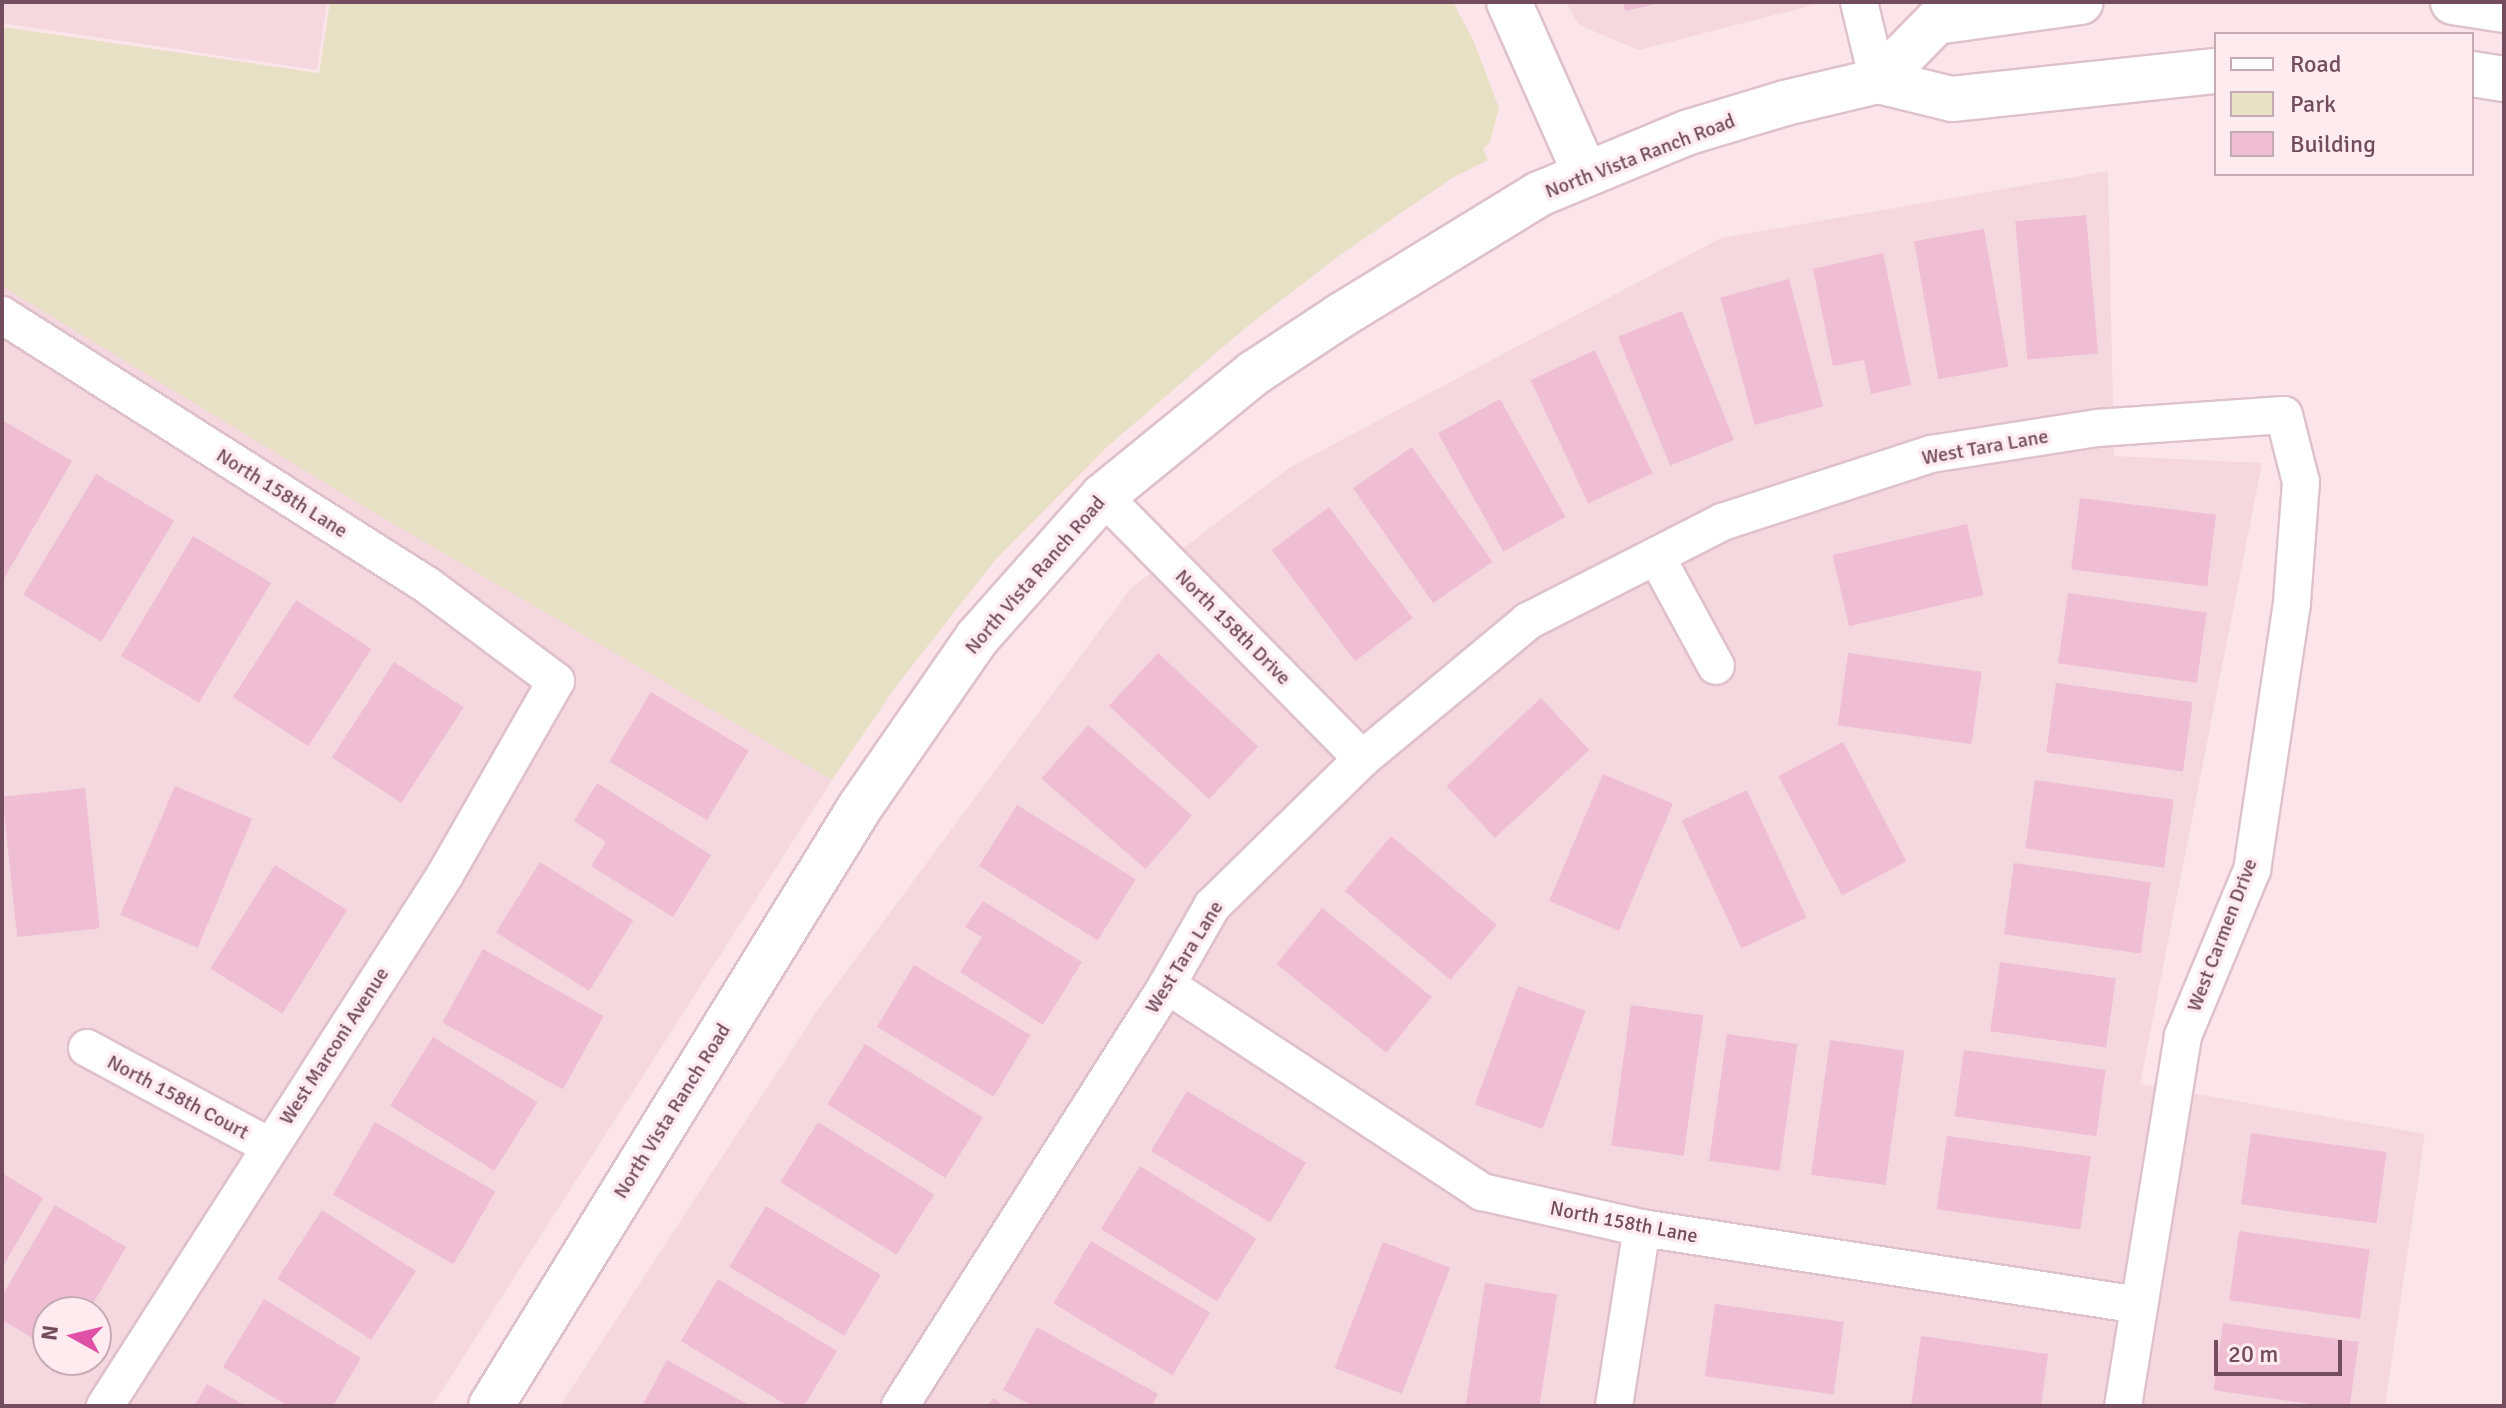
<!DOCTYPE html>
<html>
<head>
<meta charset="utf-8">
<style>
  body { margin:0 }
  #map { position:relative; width:2506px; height:1408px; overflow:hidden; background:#fbe5ea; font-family:Signika,sans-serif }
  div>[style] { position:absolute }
  .residential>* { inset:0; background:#f4d7df }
  .green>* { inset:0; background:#e8e0c5 }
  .building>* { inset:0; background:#efbed3; transform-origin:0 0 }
  .roads { filter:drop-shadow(2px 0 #dfc1cc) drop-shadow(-2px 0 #dfc1cc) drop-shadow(0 2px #dfc1cc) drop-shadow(0 -2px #dfc1cc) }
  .minor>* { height:36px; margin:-18px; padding:0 18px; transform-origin:18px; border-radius:18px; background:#fff }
  .tertiary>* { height:44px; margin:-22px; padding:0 22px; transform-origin:22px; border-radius:22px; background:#fff }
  span { translate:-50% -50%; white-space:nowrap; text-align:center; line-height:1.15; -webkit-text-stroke:7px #feebef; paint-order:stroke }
  .street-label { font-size:20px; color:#734c5e }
  .frame { position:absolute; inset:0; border:4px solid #734c5e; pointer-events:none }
  .legend { position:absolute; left:2214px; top:32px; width:260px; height:144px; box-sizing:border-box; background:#feebef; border:2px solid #c6abb5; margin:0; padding:10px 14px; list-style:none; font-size:24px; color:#734c5e }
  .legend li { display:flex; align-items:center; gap:16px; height:40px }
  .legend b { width:40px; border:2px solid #c6abb5 }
  .north { position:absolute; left:32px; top:1296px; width:80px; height:80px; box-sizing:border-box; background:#feebef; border:2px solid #c6abb5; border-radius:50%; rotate:278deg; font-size:22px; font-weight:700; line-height:32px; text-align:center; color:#734c5e }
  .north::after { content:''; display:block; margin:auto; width:28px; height:36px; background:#df51a6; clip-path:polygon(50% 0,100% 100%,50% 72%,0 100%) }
  .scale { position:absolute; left:2214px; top:1340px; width:128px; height:36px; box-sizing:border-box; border:4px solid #734c5e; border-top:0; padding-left:10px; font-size:24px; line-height:28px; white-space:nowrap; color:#734c5e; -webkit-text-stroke:6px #feebef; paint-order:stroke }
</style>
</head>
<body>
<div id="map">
  <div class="residential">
    <i style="clip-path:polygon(2px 2px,327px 2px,317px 70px,2px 23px)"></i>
    <i style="clip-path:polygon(1566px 2px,1825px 2px,1639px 50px,1579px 25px)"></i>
    <i style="clip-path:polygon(2108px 171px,2114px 456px,2262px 463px,2140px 1084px,2425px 1134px,2385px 1406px,560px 1406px,819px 1008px,1131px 588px,1289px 468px,1721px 238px)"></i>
    <i style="clip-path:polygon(evenodd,2px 285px,832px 780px,432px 1406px,2px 1406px,2px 285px,48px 1312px,96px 1312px,96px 1360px,48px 1360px,48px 1312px)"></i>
  </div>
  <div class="green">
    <i style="clip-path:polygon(330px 2px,1453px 2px,1474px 42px,1499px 108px,1490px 142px,1483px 149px,1488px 160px,1452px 178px,1340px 255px,1244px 329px,1108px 446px,996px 559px,897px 685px,832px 780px,368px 509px,2px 286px,2px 27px,319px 73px)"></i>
  </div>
  <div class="building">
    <i style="clip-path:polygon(1623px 2px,1660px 2px,1660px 3px,1625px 11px)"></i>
    <i style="left:2086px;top:215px;width:139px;height:71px;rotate:85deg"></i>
    <i style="left:1984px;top:229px;width:140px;height:71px;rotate:80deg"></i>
    <i style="clip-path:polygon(1883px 253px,1911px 385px,1871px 394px,1864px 360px,1833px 366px,1813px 269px)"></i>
    <i style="left:1789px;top:279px;width:132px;height:71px;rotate:75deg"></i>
    <i style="left:1682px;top:311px;width:139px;height:69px;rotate:68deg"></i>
    <i style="left:1595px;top:350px;width:136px;height:71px;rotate:65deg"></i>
    <i style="left:1500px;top:399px;width:135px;height:71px;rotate:61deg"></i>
    <i style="clip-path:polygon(2px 420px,72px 461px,2px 582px)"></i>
    <i style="left:1412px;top:447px;width:140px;height:72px;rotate:55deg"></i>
    <i style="left:96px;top:474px;width:91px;height:141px;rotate:31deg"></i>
    <i style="left:2080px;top:498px;width:137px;height:72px;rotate:7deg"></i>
    <i style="left:1329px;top:507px;width:139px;height:72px;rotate:53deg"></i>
    <i style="left:1967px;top:524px;width:73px;height:138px;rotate:77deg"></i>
    <i style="left:193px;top:536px;width:91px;height:140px;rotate:31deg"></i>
    <i style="left:2068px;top:593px;width:140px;height:71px;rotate:8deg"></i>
    <i style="left:296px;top:600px;width:90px;height:116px;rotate:33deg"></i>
    <i style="left:1158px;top:653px;width:137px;height:72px;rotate:43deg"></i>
    <i style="left:1848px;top:653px;width:135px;height:73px;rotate:8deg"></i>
    <i style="left:394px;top:662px;width:83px;height:114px;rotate:33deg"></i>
    <i style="left:2056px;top:683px;width:138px;height:70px;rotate:8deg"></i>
    <i style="left:651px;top:692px;width:114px;height:81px;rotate:31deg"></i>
    <i style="left:1541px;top:698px;width:71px;height:129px;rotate:47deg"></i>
    <i style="left:1088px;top:725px;width:138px;height:71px;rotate:41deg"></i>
    <i style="left:1843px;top:742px;width:135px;height:73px;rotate:62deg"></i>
    <i style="left:1603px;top:774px;width:76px;height:138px;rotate:23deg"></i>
    <i style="left:2035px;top:780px;width:140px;height:69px;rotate:8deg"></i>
    <i style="clip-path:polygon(597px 783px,711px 855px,673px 917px,591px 866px,606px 842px,574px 821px)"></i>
    <i style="left:175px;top:786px;width:84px;height:140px;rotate:23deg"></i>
    <i style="left:85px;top:788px;width:141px;height:83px;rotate:84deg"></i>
    <i style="left:1747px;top:790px;width:141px;height:72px;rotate:65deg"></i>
    <i style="left:1017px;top:805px;width:140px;height:72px;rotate:32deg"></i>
    <i style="left:1391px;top:836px;width:138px;height:72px;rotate:40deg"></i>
    <i style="left:540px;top:862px;width:110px;height:83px;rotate:32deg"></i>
    <i style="left:2014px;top:863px;width:138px;height:72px;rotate:8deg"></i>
    <i style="left:275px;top:865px;width:85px;height:122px;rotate:32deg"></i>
    <i style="clip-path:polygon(983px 901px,1082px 962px,1043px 1025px,960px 972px,982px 937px,965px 927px)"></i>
    <i style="left:1322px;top:908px;width:141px;height:72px;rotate:39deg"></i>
    <i style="left:483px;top:949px;width:138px;height:84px;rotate:29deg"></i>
    <i style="left:2000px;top:962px;width:117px;height:70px;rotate:8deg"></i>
    <i style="left:914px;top:965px;width:136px;height:72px;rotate:31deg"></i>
    <i style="left:1518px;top:986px;width:72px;height:126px;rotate:20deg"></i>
    <i style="left:1631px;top:1005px;width:73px;height:142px;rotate:8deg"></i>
    <i style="left:1727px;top:1034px;width:71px;height:128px;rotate:8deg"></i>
    <i style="left:433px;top:1037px;width:123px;height:81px;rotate:32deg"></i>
    <i style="left:1830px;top:1040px;width:75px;height:136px;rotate:8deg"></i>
    <i style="left:865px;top:1044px;width:139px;height:71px;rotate:32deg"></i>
    <i style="left:1964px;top:1050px;width:143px;height:67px;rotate:8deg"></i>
    <i style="left:1187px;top:1091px;width:139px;height:70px;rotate:31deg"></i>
    <i style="left:375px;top:1122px;width:139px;height:84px;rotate:30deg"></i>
    <i style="left:818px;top:1122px;width:137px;height:71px;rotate:32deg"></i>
    <i style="left:2251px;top:1133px;width:137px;height:72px;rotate:8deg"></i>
    <i style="left:1947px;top:1136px;width:145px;height:74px;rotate:8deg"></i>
    <i style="left:1140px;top:1166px;width:137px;height:74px;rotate:32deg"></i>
    <i style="clip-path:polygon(2px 1173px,43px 1198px,2px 1268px)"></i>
    <i style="clip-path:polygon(55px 1205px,126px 1247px,88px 1312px,48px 1312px,48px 1347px,2px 1320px,2px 1296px)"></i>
    <i style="left:766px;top:1206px;width:134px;height:71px;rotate:31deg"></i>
    <i style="left:322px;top:1210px;width:112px;height:82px;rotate:33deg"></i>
    <i style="left:2239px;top:1231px;width:132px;height:70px;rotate:8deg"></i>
    <i style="left:1091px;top:1241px;width:139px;height:73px;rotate:31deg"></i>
    <i style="left:1383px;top:1242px;width:72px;height:135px;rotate:21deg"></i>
    <i style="clip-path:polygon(718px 1279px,837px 1351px,804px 1406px,788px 1406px,681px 1341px)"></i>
    <i style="left:1485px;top:1283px;width:73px;height:125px;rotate:9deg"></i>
    <i style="clip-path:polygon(264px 1299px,361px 1358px,333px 1406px,288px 1406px,223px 1367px)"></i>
    <i style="left:1715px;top:1304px;width:130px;height:73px;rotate:8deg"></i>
    <i style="left:2223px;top:1323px;width:137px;height:68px;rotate:8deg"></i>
    <i style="clip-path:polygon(1037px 1327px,1158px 1394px,1152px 1406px,1033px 1406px,1003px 1390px)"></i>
    <i style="clip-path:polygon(1921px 1336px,2048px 1354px,2041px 1406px,1911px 1406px)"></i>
    <i style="clip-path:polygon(667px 1360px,751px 1406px,642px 1406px)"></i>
    <i style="clip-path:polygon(207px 1384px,246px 1406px,194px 1406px)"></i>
    <i style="clip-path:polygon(993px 1398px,1005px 1406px,988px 1406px)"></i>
  </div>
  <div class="roads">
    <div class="minor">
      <i style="left:1859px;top:2px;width:81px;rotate:76.5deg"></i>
      <i style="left:2px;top:315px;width:504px;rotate:32.43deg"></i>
      <i style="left:427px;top:585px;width:161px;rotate:36.7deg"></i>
      <i style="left:556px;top:681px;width:224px;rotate:119.8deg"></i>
      <i style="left:445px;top:875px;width:631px;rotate:122.63deg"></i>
      <i style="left:1103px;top:496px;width:369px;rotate:45.4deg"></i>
      <i style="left:1656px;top:556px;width:125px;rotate:61.4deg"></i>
      <i style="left:1167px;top:985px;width:377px;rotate:33.3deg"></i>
      <i style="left:1482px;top:1192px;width:164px;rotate:12.7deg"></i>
      <i style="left:1642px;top:1228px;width:503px;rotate:8.81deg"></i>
      <i style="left:87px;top:1048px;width:207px;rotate:28.3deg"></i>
      <i style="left:900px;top:1406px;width:499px;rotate:-57.6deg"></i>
      <i style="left:1167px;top:985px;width:91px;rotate:-60.3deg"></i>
      <i style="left:1212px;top:906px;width:210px;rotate:-44.4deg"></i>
      <i style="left:1362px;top:759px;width:216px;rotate:-39.7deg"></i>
      <i style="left:1528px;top:621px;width:218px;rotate:-27deg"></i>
      <i style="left:1722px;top:522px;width:220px;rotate:-18deg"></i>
      <i style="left:1931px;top:454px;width:168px;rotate:-8.9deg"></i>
      <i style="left:2097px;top:428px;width:187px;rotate:-4deg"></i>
      <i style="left:2284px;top:415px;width:69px;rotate:75.8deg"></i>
      <i style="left:2301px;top:482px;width:121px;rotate:94.3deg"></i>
      <i style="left:2292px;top:603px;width:270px;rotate:98.5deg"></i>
      <i style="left:2252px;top:870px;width:180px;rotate:112.6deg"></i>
      <i style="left:2183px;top:1036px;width:375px;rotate:99.2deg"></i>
      <i style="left:1614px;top:1406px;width:180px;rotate:-81.1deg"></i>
    </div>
    <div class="tertiary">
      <i style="left:1509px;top:2px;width:187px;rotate:66deg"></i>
      <i style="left:2453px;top:2px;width:52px;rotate:8.9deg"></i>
      <i style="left:2472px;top:74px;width:32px;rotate:9deg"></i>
      <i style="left:1878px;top:81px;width:83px;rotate:-45.5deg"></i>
      <i style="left:1936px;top:22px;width:146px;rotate:-7.9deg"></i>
      <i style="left:491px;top:1406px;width:704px;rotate:-58.37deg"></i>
      <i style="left:860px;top:807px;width:206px;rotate:-55.3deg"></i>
      <i style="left:977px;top:638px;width:190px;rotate:-48.4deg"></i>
      <i style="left:1103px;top:496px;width:195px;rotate:-39.2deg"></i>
      <i style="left:1254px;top:373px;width:103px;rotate:-33.5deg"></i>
      <i style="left:1340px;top:316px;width:233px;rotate:-31.5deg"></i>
      <i style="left:1539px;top:194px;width:162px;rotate:-22.5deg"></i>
      <i style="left:1689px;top:132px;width:100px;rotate:-16.8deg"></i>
      <i style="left:1785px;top:103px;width:96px;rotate:-13.3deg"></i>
      <i style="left:1878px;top:81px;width:76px;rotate:13.7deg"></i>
      <i style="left:1952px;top:99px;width:265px;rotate:-6.1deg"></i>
    </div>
  </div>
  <div class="street-label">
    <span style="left:1640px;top:156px;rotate:-21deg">North Vista Ranch Road</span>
    <span style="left:1985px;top:447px;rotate:-10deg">West Tara Lane</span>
    <span style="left:282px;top:493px;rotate:32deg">North 158th Lane</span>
    <span style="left:1035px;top:575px;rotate:-49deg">North Vista Ranch Road</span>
    <span style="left:1233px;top:627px;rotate:45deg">North 158th Drive</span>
    <span style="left:2222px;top:935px;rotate:-69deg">West Carmen Drive</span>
    <span style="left:1184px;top:957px;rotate:-58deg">West Tara Lane</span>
    <span style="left:334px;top:1046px;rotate:-57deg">West Marconi Avenue</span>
    <span style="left:178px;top:1097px;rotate:28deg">North 158th Court</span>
    <span style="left:672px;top:1111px;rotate:-58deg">North Vista Ranch Road</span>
    <span style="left:1624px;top:1222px;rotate:11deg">North 158th Lane</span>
  </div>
  <div class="frame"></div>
  <ul class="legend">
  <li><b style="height:10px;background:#fff"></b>Road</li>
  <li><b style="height:22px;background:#e8e0c5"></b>Park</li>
  <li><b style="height:22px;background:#efbed3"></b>Building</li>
  </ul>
  <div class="north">N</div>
  <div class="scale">20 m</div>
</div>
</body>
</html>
